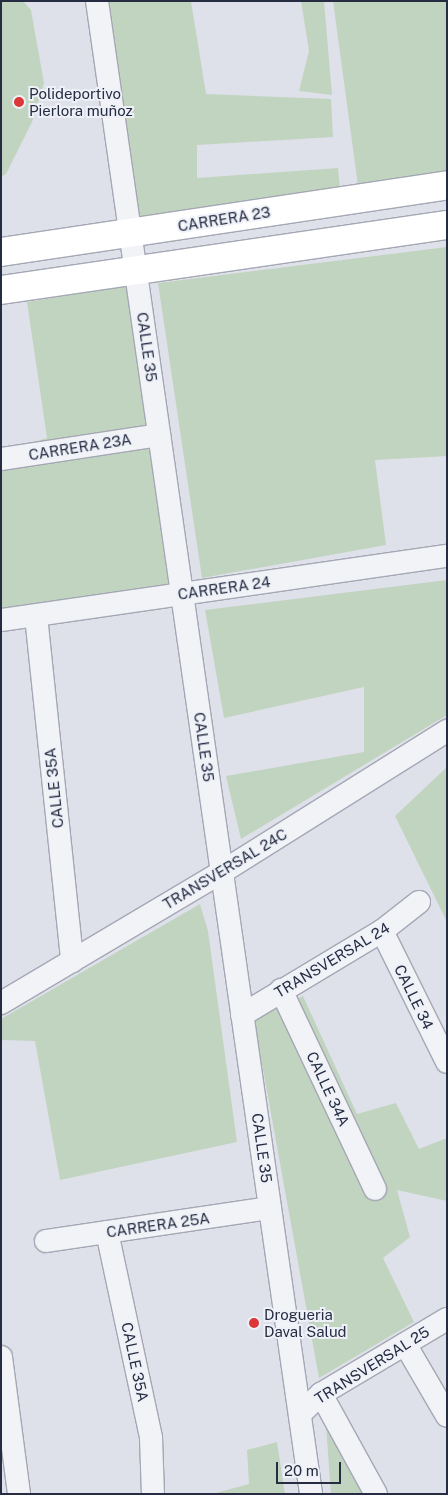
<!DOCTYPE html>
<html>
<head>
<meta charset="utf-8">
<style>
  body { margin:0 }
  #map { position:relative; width:448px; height:1495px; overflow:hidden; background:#dfe1ea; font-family:"Public Sans",sans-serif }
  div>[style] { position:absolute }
  .green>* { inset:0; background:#c1d4bf }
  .roads { filter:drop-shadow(1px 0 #a4a7b4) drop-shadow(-1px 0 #a4a7b4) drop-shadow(0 1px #a4a7b4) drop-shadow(0 -1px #a4a7b4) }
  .street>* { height:22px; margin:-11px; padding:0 11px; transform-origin:11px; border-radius:11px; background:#f2f3f7 }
  .secondary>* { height:28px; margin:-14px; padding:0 14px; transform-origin:14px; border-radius:14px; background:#fff }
  .dots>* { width:14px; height:14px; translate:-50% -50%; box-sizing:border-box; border:2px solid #eef1f7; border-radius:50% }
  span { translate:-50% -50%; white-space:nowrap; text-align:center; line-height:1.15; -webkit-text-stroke:4px #eef1f7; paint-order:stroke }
  .poi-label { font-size:15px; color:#262c42 }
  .left { translate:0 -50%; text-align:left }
  .street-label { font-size:15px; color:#262c42 }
  .frame { position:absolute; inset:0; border:2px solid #262c42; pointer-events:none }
  .scale { position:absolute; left:276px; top:1462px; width:65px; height:22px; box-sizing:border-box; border:2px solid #262c42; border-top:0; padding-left:6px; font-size:15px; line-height:18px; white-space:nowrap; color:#262c42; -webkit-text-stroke:4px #eef1f7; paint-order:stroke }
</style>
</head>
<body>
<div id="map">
  <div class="green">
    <i style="clip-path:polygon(1px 1px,23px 1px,31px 10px,44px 83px,32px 122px,6px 174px,1px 177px)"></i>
    <i style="clip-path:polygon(109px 1px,191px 1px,206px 94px,331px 99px,333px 137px,197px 145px,197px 178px,338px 168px,340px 189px,138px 217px)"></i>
    <i style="clip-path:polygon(301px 1px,324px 1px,332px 95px,299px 91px,309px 51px)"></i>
    <i style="clip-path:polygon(333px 1px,447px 1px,447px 172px,358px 186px)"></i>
    <i style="clip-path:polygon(447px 247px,447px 456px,375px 460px,386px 545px,202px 578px,158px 283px)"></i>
    <i style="clip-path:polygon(126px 286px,169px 588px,1px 613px,1px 452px,47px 438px,27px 302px)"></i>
    <i style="clip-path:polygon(447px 580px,447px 715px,241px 839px,226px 776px,364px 752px,364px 687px,224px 718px,205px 610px)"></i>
    <i style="clip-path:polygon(447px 767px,447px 922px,395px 816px)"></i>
    <i style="clip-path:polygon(200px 904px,208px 931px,237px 1142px,60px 1180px,35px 1041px,1px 1040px,1px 1019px)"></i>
    <i style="clip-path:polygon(303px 996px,357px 1114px,396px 1103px,419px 1149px,447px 1138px,447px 1201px,397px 1190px,410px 1237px,383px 1258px,414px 1322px,319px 1378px,254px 1020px)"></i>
    <i style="clip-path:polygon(325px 1411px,368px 1494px,331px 1494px)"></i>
    <i style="clip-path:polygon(277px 1442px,285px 1494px,212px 1494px,249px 1484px,247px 1450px)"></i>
  </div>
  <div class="roads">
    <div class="street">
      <i style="left:97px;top:1px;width:1508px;rotate:81.84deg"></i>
      <i style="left:1px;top:459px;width:160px;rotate:-8.6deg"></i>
      <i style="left:36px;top:616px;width:347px;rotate:84deg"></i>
      <i style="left:1px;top:620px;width:451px;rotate:-8.2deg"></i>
      <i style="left:382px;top:931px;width:146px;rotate:63.6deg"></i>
      <i style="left:281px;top:990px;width:220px;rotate:64.7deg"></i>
      <i style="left:1px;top:1003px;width:257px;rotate:-30.7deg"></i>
      <i style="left:222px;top:872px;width:266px;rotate:-32.1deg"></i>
      <i style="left:242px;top:1015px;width:163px;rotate:-31deg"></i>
      <i style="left:382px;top:931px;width:47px;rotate:-38.1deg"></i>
      <i style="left:107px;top:1232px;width:211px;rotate:77.9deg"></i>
      <i style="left:151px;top:1438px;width:56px;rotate:88deg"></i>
      <i style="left:46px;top:1241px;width:226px;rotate:-8.4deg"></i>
      <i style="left:405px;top:1344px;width:83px;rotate:59.7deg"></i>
      <i style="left:1px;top:1357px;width:138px;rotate:82.5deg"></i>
      <i style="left:321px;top:1394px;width:114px;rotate:61.2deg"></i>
      <i style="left:300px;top:1414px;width:29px;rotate:-44deg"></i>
      <i style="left:321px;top:1394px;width:147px;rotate:-30.8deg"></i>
    </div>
    <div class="secondary">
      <i style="left:1px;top:252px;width:451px;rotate:-8.5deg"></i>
      <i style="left:1px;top:290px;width:451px;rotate:-8.3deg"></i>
    </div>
  </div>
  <div class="dots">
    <i style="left:19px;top:102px;background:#dc3639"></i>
    <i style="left:254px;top:1323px;background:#dc3639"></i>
  </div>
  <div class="poi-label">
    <span class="left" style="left:29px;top:102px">Polideportivo<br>Pierlora muñoz</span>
    <span class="left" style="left:264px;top:1323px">Drogueria<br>Daval Salud</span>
  </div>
  <div class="street-label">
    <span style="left:224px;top:219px;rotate:-9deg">CARRERA 23</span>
    <span style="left:147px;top:347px;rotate:82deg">CALLE 35</span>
    <span style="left:80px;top:447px;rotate:-9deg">CARRERA 23A</span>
    <span style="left:224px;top:588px;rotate:-8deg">CARRERA 24</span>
    <span style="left:204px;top:747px;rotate:82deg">CALLE 35</span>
    <span style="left:54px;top:788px;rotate:-96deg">CALLE 35A</span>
    <span style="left:225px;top:869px;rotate:-31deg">TRANSVERSAL 24C</span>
    <span style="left:332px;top:960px;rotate:-31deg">TRANSVERSAL 24</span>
    <span style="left:414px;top:997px;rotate:64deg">CALLE 34</span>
    <span style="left:328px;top:1089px;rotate:65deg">CALLE 34A</span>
    <span style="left:262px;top:1148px;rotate:82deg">CALLE 35</span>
    <span style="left:158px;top:1225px;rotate:-8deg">CARRERA 25A</span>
    <span style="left:135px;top:1362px;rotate:78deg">CALLE 35A</span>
    <span style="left:372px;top:1365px;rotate:-32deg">TRANSVERSAL 25</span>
  </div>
  <div class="frame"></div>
  <div class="scale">20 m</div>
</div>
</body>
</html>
